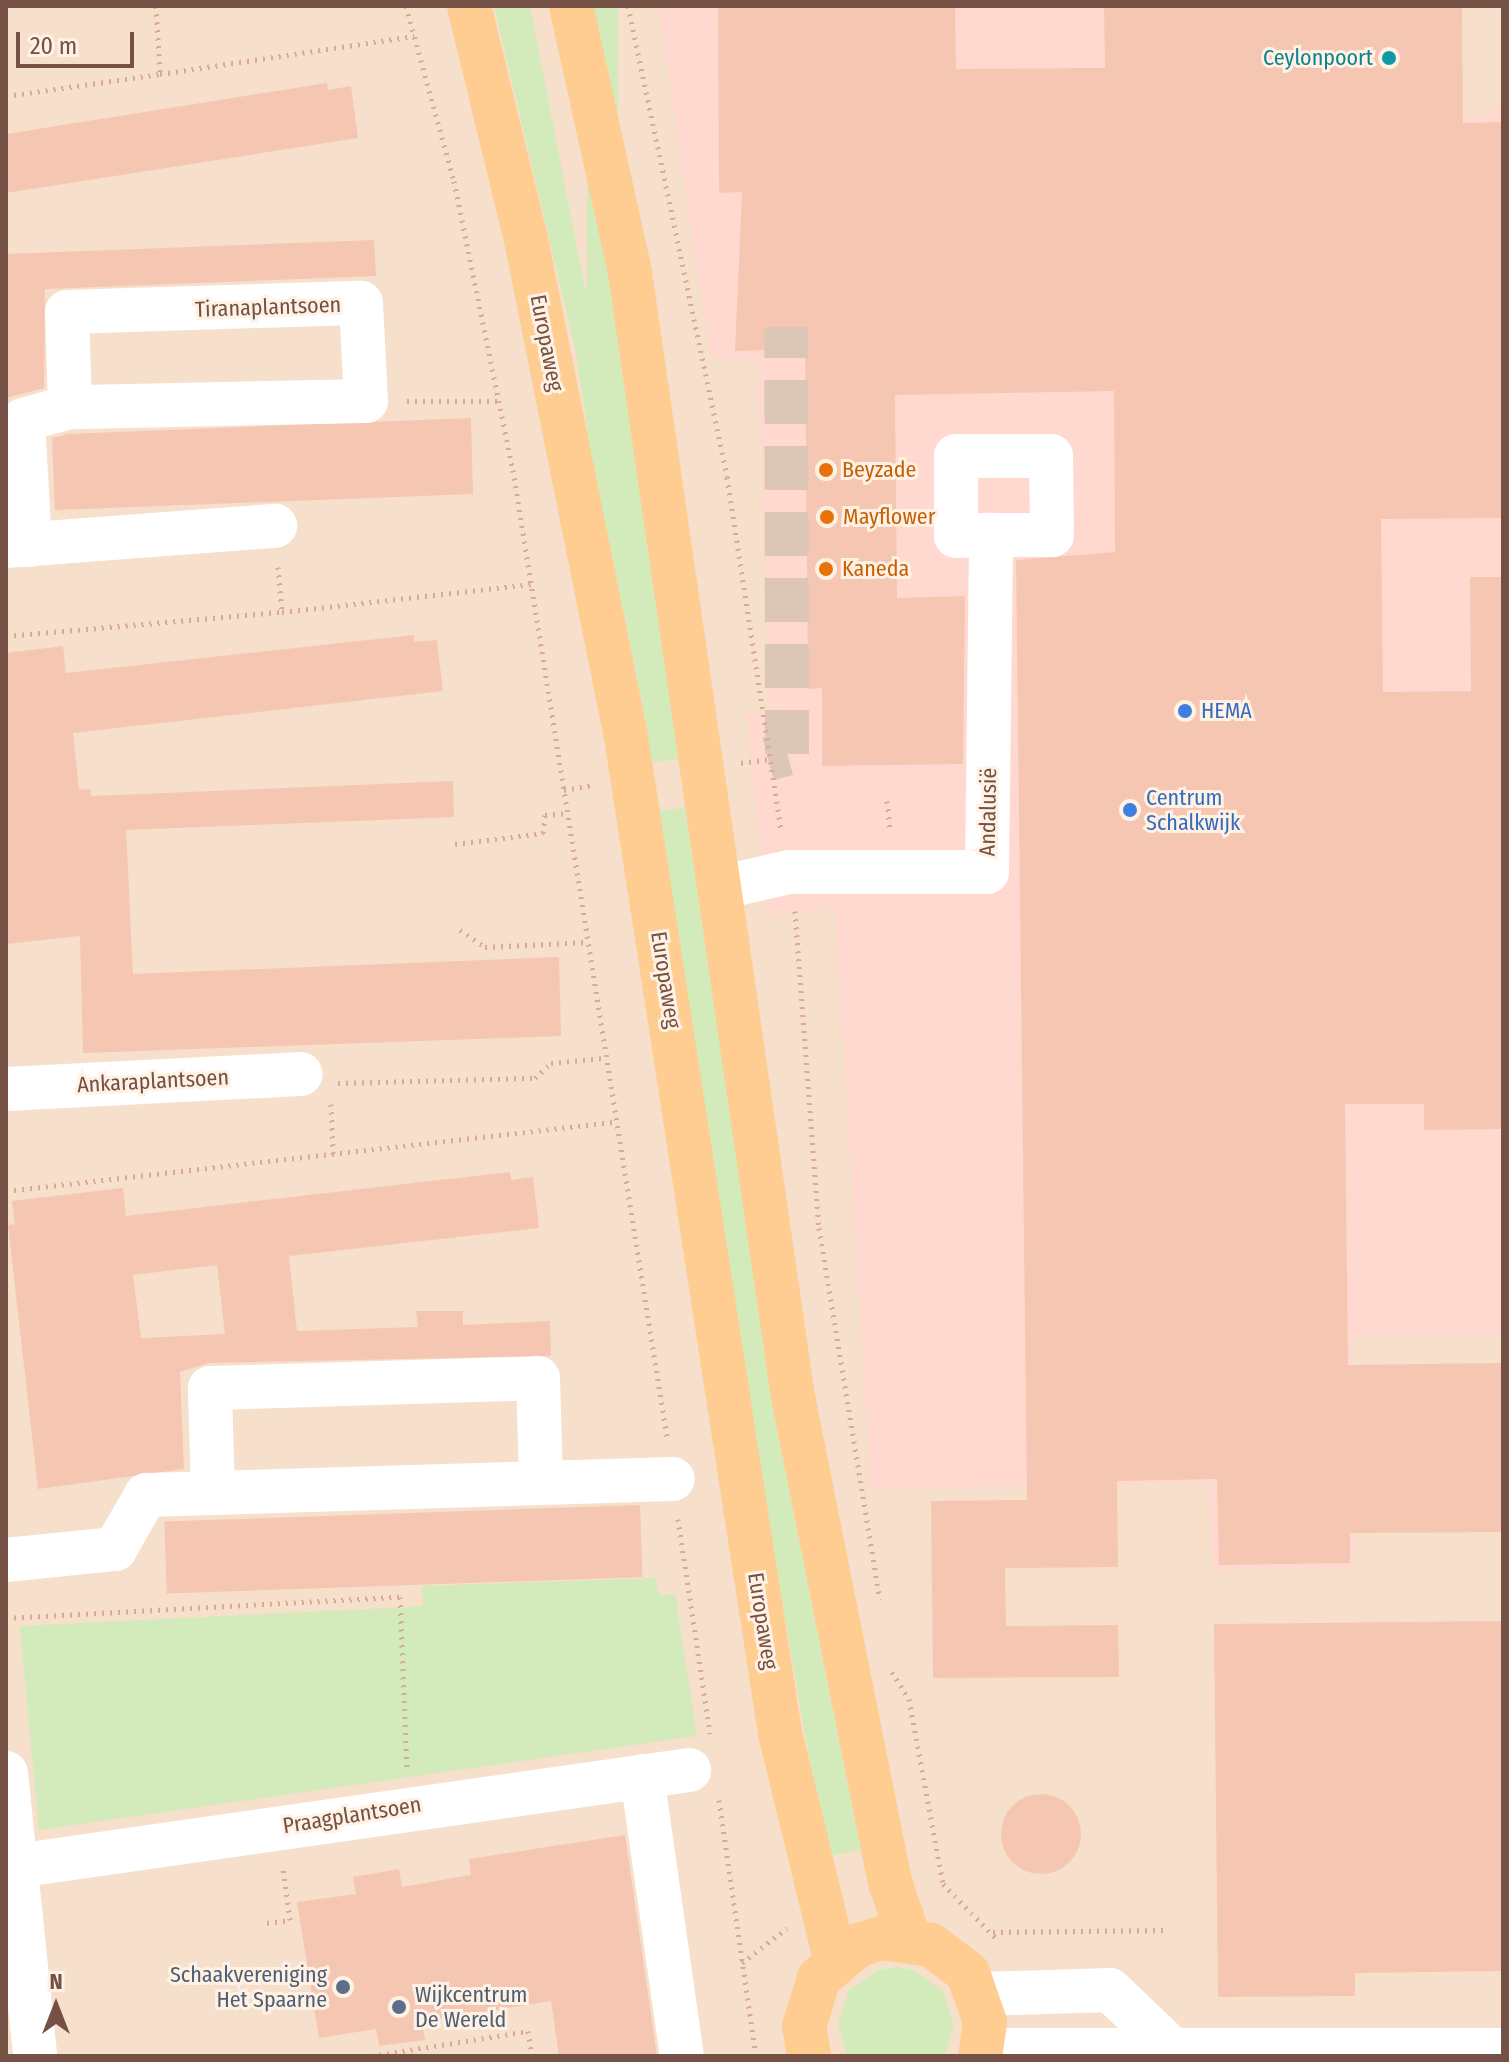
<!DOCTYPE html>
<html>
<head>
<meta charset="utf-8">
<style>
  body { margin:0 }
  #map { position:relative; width:1509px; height:2062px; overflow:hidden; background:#feeedd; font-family:"Fira Sans Condensed",sans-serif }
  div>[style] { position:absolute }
  .residential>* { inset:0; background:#f6dfcb; transform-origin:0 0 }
  .commercial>* { inset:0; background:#ffd9cf }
  .green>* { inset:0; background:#d3ebbb; transform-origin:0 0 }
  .building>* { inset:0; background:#f5c7b2; transform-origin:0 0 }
  .round { border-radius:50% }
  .minor-tunnel>* { height:44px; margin-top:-22px; transform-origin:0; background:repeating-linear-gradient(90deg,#dcc7b7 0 44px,transparent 0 66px) }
  .path>* { height:5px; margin-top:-2.5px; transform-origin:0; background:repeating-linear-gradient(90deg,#d9aa96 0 2px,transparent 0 8px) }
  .minor>* { height:44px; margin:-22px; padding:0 22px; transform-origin:22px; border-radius:22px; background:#fff }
  .major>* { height:44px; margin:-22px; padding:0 22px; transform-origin:22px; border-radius:22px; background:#ffcd92 }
  .dots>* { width:22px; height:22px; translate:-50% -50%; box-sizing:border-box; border:4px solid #fff2e4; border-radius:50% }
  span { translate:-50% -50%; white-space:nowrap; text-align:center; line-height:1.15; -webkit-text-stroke:6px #fff2e4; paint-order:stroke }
  .culture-label { font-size:22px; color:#0d838f }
  .right { translate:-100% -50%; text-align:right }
  .street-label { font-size:22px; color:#745144 }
  .food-label { font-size:22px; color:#c56008 }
  .left { translate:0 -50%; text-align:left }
  .shop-label { font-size:22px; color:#366cbe }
  .service-label { font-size:22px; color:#4e5e75 }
  .frame { position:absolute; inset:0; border:8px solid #745144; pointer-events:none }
  .north { position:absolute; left:16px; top:1966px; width:80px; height:80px; -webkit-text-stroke:6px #fff2e4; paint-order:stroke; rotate:0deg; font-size:22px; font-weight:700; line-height:32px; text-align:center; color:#745144 }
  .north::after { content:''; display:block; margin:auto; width:28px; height:36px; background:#745144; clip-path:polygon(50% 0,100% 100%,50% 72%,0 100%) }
  .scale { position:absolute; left:16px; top:32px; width:118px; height:36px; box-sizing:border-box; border:4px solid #745144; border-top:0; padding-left:10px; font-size:24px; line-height:28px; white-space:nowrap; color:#745144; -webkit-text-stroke:6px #fff2e4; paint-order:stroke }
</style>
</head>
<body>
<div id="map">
  <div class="residential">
    <i style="left:6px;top:6px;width:1497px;height:2050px"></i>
  </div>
  <div class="commercial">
    <i style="clip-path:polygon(658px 6px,1323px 6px,1462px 123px,1503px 104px,1503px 1336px,1351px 1337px,1354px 1568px,1212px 1570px,1210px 1483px,871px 1488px,835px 908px,767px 915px,746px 713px,770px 713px,758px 359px,711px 357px)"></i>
  </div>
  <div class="green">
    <i style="clip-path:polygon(494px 6px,530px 6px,585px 289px,616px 337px,688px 758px,640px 764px,575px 348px)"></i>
    <i style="left:587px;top:6px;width:31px;height:483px"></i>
    <i style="clip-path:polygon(695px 806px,866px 1848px,826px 1857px,647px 813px)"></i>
    <i style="clip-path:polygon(656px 1578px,659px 1595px,675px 1594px,697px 1736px,39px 1830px,20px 1626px,409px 1607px,423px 1605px,422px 1586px)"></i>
    <i style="clip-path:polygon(896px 1967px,914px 1970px,943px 1991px,954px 2026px,944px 2056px,847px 2056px,838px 2024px,849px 1990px,878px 1970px)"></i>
  </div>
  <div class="building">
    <i style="clip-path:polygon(718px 6px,955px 6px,956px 69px,1105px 68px,1104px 6px,1462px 6px,1463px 123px,1503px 122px,1503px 518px,1381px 519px,1383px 692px,1471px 691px,1470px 577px,1503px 577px,1503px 1129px,1424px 1130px,1424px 1104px,1345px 1104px,1348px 1365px,1503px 1363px,1503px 1532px,1350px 1533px,1350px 1563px,1219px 1565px,1217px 1479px,1117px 1481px,1118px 1567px,1005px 1568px,1006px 1626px,1118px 1625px,1119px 1677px,933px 1678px,931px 1501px,1027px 1500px,1016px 560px,1115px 552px,1114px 391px,895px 395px,897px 598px,965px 596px,963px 764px,822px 766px,822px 688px,808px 689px,805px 349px,735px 351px,742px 192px,719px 193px)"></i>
    <i style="clip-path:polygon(327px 83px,328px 90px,351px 86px,358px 138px,6px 193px,6px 134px)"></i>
    <i style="clip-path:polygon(374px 240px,376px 276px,45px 289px,44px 388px,6px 398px,6px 254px)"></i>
    <i style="clip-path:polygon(471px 418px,473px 494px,55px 510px,52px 438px,68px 434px)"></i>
    <i style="clip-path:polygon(414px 635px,414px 642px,437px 640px,443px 691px,73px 733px,79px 790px,91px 789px,91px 796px,453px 781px,454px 817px,126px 830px,133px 974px,559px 957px,561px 1036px,83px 1053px,80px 936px,6px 944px,6px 653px,63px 646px,66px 673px)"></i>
    <i style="clip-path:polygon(evenodd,510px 1172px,511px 1180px,533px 1177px,539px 1228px,289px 1256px,297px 1331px,418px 1327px,416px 1311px,463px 1311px,463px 1325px,550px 1321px,551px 1356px,208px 1363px,180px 1372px,184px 1469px,38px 1489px,8px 1225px,15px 1224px,12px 1201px,123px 1188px,126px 1216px,510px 1172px,217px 1265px,225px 1334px,141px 1338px,133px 1275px,217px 1265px)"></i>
    <i style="left:640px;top:1505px;width:72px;height:476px;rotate:88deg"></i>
    <i style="clip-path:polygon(1503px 1621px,1503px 1971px,1355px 1973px,1355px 1996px,1218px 1997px,1214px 1624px)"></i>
    <i class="round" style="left:1001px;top:1794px;width:80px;height:80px"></i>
    <i style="clip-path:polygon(625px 1835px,657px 2056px,559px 2056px,551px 2001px,422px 2022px,425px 2040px,379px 2046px,376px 2029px,319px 2038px,297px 1902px,356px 1894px,353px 1877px,399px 1869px,402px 1887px,471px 1875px,469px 1859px)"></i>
  </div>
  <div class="minor-tunnel">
    <i style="left:768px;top:759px;width:20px;rotate:-15deg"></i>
    <i style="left:787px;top:754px;width:427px;rotate:-90.1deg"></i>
  </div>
  <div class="path">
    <i style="left:156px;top:6px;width:68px;rotate:86.6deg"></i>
    <i style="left:160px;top:74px;width:257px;rotate:-8.5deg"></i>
    <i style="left:406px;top:6px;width:181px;rotate:74.7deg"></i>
    <i style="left:454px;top:181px;width:295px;rotate:78.5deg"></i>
    <i style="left:513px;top:470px;width:979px;rotate:80.95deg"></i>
    <i style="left:628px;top:6px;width:481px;rotate:78.1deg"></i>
    <i style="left:727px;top:477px;width:358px;rotate:81.3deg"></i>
    <i style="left:6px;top:96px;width:156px;rotate:-8.1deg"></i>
    <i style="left:407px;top:401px;width:90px"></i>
    <i style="left:278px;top:567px;width:45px;rotate:84.9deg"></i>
    <i style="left:282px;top:612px;width:252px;rotate:-6.4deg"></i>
    <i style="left:6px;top:636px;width:277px;rotate:-5deg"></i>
    <i style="left:741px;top:763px;width:27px;rotate:-8deg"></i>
    <i style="left:564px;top:790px;width:29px;rotate:-10deg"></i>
    <i style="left:887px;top:801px;width:31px;rotate:84deg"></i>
    <i style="left:455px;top:844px;width:89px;rotate:-7.1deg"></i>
    <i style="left:543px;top:833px;width:18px;rotate:-84deg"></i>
    <i style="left:545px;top:815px;width:24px;rotate:-5deg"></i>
    <i style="left:795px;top:911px;width:318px;rotate:85.7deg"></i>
    <i style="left:819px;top:1228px;width:376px;rotate:80.7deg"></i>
    <i style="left:460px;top:930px;width:30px;rotate:34deg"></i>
    <i style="left:485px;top:947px;width:103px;rotate:-2.8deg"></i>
    <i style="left:338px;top:1083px;width:197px;rotate:-1.5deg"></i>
    <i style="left:535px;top:1078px;width:22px;rotate:-43deg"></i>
    <i style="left:551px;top:1063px;width:52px;rotate:-5.5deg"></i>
    <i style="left:331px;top:1104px;width:50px;rotate:87.7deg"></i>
    <i style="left:6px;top:1191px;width:611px;rotate:-6.49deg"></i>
    <i style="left:678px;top:1519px;width:217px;rotate:81.5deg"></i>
    <i style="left:6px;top:1618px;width:395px;rotate:-3.1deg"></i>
    <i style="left:400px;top:1597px;width:171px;rotate:87.7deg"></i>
    <i style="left:892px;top:1672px;width:32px;rotate:58deg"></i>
    <i style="left:909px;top:1699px;width:188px;rotate:79.6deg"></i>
    <i style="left:943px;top:1884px;width:78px;rotate:45.5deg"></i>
    <i style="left:719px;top:1800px;width:259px;rotate:81.8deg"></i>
    <i style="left:267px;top:1923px;width:23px;rotate:-7deg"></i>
    <i style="left:290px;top:1920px;width:52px;rotate:-97.7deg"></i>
    <i style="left:993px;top:1932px;width:173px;rotate:-0.7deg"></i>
    <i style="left:742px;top:1963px;width:57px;rotate:-37.9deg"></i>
    <i style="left:371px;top:2056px;width:159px;rotate:-9deg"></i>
    <i style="left:528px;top:2031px;width:25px;rotate:81deg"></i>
  </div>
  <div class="minor">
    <i style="left:30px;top:545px;width:125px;rotate:-93.2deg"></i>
    <i style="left:23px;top:420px;width:49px;rotate:-15.5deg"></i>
    <i style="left:70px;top:407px;width:95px;rotate:-91.8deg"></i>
    <i style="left:67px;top:312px;width:294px;rotate:-1.8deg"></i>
    <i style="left:361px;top:303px;width:98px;rotate:87.1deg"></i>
    <i style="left:366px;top:401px;width:296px;rotate:178.8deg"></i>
    <i style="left:6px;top:546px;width:270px;rotate:-4.3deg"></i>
    <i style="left:724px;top:887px;width:67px;rotate:-13deg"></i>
    <i style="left:789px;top:872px;width:198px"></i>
    <i style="left:987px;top:872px;width:337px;rotate:-89.3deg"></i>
    <i style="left:991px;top:535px;width:61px"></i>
    <i style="left:1052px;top:535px;width:79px;rotate:-90.7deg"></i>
    <i style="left:1051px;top:456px;width:95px;rotate:180deg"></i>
    <i style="left:956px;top:456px;width:80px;rotate:90deg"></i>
    <i style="left:956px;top:536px;width:35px;rotate:-2deg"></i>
    <i style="left:6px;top:1089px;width:295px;rotate:-2.9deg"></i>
    <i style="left:213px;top:1492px;width:104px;rotate:-91.7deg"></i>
    <i style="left:210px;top:1388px;width:328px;rotate:-1.7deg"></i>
    <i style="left:538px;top:1378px;width:103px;rotate:88.3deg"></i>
    <i style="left:6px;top:1560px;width:110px;rotate:-5.8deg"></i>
    <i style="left:115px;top:1549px;width:62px;rotate:-60.1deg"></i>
    <i style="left:146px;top:1495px;width:527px;rotate:-1.74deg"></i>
    <i style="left:6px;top:1773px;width:284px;rotate:84.1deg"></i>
    <i style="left:642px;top:1776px;width:283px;rotate:81.9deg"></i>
    <i style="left:16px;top:1866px;width:680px;rotate:-8.12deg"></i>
    <i style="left:979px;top:1994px;width:131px;rotate:-1.7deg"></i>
    <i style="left:1110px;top:1990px;width:86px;rotate:43.6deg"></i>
    <i style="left:983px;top:2050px;width:520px"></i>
  </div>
  <div class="major">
    <i style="left:469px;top:6px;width:241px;rotate:76.3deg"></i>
    <i style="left:526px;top:240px;width:507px;rotate:78.62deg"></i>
    <i style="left:626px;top:737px;width:1008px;rotate:81.21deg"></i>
    <i style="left:780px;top:1733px;width:233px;rotate:76.3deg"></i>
    <i style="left:571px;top:6px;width:273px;rotate:77.5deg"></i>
    <i style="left:630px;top:273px;width:1136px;rotate:81.75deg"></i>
    <i style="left:793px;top:1397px;width:495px;rotate:78.7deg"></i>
    <i style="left:890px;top:1882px;width:59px;rotate:71.3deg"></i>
    <i style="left:809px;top:2056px;width:30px;rotate:-99deg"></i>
    <i style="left:804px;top:2026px;width:50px;rotate:-72.6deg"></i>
    <i style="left:819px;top:1978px;width:51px;rotate:-40.2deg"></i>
    <i style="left:858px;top:1945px;width:25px;rotate:-16deg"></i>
    <i style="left:882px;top:1938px;width:49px;rotate:8.1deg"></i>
    <i style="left:931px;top:1945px;width:46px;rotate:37.1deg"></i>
    <i style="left:968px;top:1973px;width:52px;rotate:70.9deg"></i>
    <i style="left:985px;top:2022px;width:34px;rotate:98deg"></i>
  </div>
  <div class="dots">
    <i style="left:1389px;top:58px;background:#0f9aa8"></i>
    <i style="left:826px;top:470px;background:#e8710a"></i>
    <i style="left:827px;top:517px;background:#e8710a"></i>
    <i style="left:826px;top:569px;background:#e8710a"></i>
    <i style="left:1185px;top:711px;background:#3f7fe0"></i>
    <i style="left:1130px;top:810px;background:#3f7fe0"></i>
    <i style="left:343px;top:1987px;background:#5c6f8a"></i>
    <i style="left:399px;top:2007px;background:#5c6f8a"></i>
  </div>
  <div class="culture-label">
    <span class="right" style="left:1373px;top:58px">Ceylonpoort</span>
  </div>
  <div class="street-label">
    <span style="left:268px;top:307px;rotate:-2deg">Tiranaplantsoen</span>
    <span style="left:547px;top:343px;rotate:79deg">Europaweg</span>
    <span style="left:988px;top:812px;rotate:-89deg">Andalusië</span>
    <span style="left:666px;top:980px;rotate:81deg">Europaweg</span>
    <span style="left:153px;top:1081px;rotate:-3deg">Ankaraplantsoen</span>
    <span style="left:763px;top:1621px;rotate:81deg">Europaweg</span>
    <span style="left:352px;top:1815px;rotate:-9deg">Praagplantsoen</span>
  </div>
  <div class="food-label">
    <span class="left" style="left:842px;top:470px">Beyzade</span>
    <span class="left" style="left:843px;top:517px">Mayflower</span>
    <span class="left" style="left:842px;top:569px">Kaneda</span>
  </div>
  <div class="shop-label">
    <span class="left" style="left:1201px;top:711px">HEMA</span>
    <span class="left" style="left:1146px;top:810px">Centrum<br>Schalkwijk</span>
  </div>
  <div class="service-label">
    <span class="right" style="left:327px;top:1987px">Schaakvereniging<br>Het Spaarne</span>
    <span class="left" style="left:415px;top:2007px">Wijkcentrum<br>De Wereld</span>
  </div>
  <div class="frame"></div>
  <div class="north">N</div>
  <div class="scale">20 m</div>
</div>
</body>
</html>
